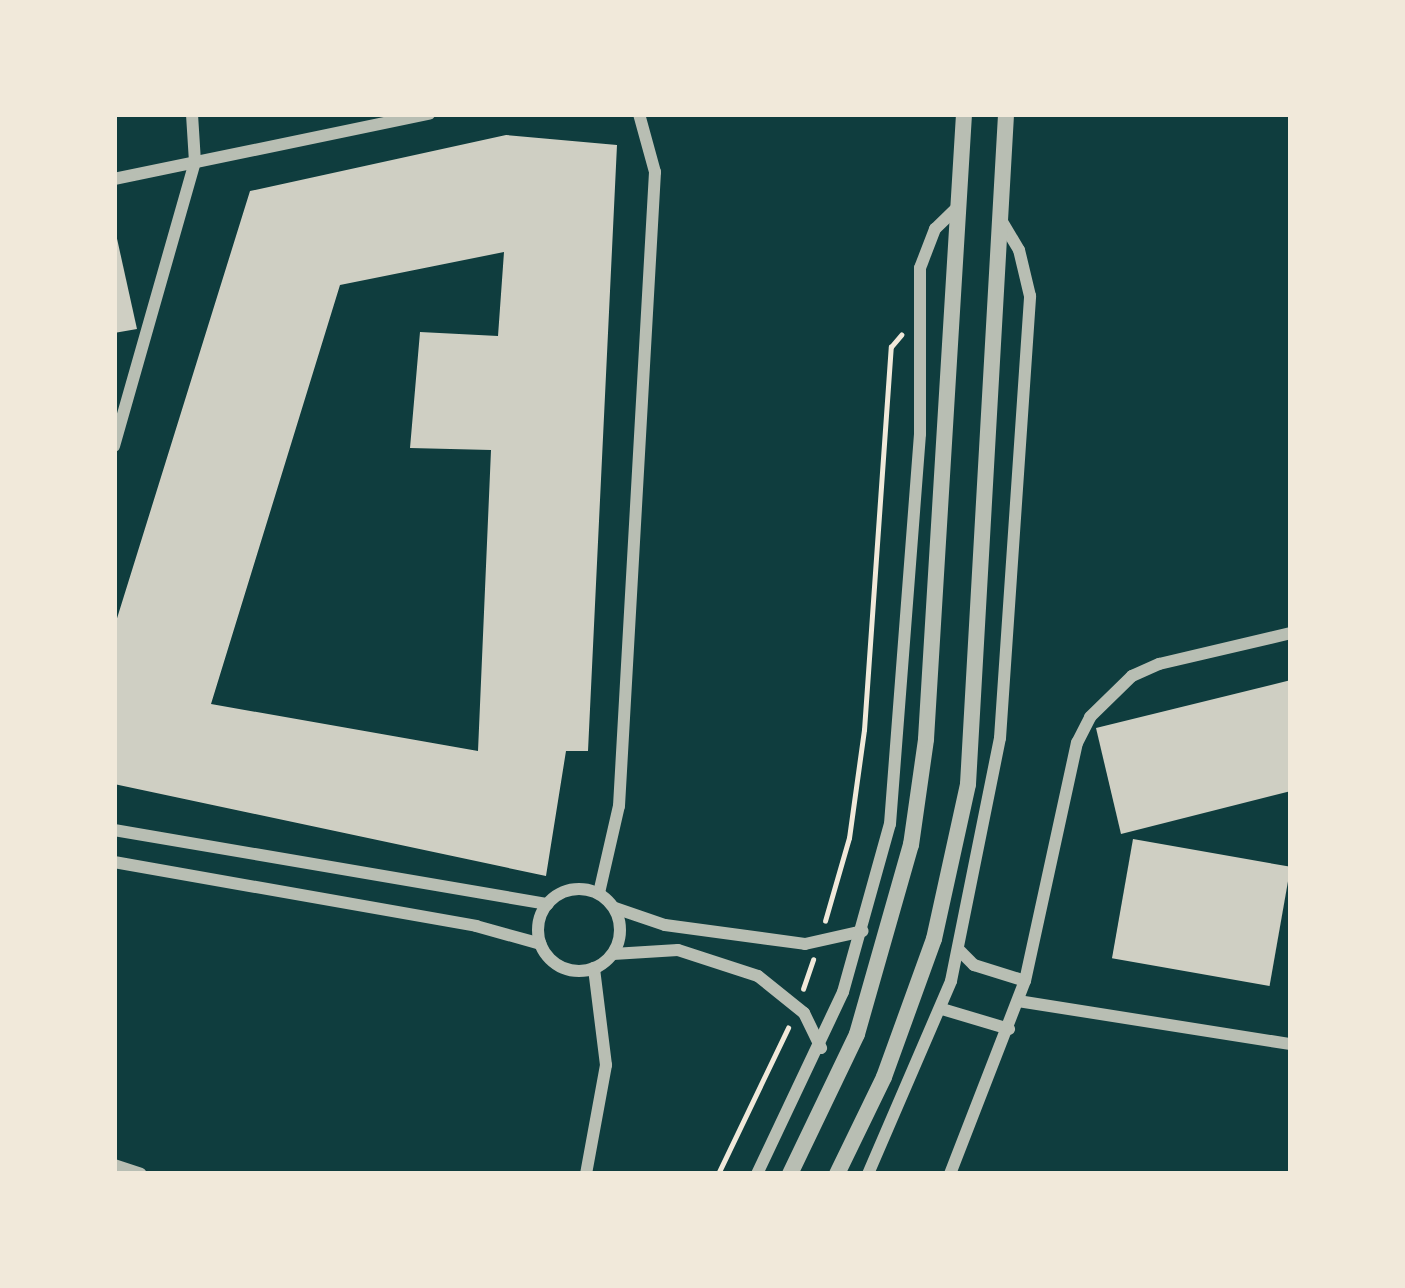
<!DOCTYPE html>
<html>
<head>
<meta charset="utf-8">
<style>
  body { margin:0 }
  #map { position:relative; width:1405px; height:1288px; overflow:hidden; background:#0f3d3e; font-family:"Noto Sans",sans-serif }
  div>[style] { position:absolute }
  .building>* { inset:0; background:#cfcfc3; transform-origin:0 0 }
  .path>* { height:4.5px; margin:-2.25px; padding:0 2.25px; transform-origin:2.25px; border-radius:2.25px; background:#f1e9da }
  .minor>* { height:12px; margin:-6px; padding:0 6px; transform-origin:6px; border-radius:6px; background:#b8beb3 }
  .minor>.ring { margin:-6px; padding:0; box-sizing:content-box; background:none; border:12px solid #b8beb3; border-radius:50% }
  .tertiary>* { height:16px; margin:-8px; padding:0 8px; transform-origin:8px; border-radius:8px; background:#b8beb3 }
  span { translate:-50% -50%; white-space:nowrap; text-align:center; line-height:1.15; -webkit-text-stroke:12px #f1e9da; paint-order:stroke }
  .frame { position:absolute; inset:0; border:117px solid #f1e9da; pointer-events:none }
</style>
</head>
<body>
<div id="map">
  <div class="building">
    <i style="clip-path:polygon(evenodd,506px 135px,617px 145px,588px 751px,566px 751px,546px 876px,114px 784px,114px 628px,250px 191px,506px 135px,504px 252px,498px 336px,420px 332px,410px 448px,491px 450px,478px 751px,211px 704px,340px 285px,504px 252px)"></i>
    <i style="clip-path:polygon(114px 225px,137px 329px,114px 333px)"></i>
    <i style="clip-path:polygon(1291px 680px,1291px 791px,1121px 834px,1096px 728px)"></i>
    <i style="left:1133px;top:839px;width:160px;height:121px;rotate:10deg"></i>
  </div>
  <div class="path">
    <i style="left:825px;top:921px;width:86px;rotate:-73.9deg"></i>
    <i style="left:849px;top:838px;width:109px;rotate:-82.1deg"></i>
    <i style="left:864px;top:730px;width:384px;rotate:-86deg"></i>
    <i style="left:891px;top:347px;width:16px;rotate:-50deg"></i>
    <i style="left:803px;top:989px;width:31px;rotate:-71deg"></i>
    <i style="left:718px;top:1174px;width:162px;rotate:-64.4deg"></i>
  </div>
  <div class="minor">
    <i style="left:114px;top:179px;width:322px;rotate:-11.7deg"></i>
    <i style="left:114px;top:446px;width:295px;rotate:-74.1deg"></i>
    <i style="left:195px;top:162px;width:48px;rotate:-93.6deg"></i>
    <i style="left:114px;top:830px;width:440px;rotate:9.7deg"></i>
    <i style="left:114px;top:862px;width:368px;rotate:10deg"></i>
    <i style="left:476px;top:926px;width:67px;rotate:15.5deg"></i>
    <i class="ring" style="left:538px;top:889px;width:70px;height:70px"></i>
    <i style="left:599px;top:893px;width:89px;rotate:-77.1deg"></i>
    <i style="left:619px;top:806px;width:635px;rotate:-86.75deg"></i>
    <i style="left:655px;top:172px;width:60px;rotate:-105.4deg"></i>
    <i style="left:615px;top:908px;width:53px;rotate:18.8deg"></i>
    <i style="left:665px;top:925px;width:141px;rotate:7.7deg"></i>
    <i style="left:805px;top:944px;width:59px;rotate:-12.6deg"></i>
    <i style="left:960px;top:951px;width:20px;rotate:45deg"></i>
    <i style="left:974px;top:965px;width:53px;rotate:17.4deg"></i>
    <i style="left:613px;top:954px;width:65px;rotate:-3.5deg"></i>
    <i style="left:678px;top:950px;width:84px;rotate:18deg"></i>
    <i style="left:758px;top:976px;width:59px;rotate:38.8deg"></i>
    <i style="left:804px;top:1013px;width:39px;rotate:64deg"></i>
    <i style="left:1018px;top:1001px;width:276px;rotate:9deg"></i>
    <i style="left:942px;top:1009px;width:70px;rotate:16.6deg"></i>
    <i style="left:114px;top:1165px;width:28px;rotate:18deg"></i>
    <i style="left:586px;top:1174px;width:111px;rotate:-79.6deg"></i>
    <i style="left:606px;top:1065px;width:98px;rotate:-97.1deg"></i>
    <i style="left:757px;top:1174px;width:201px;rotate:-64.7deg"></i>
    <i style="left:843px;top:992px;width:174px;rotate:-74.4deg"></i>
    <i style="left:890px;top:824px;width:391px;rotate:-85.6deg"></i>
    <i style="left:920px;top:434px;width:166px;rotate:-90deg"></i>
    <i style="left:920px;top:268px;width:42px;rotate:-69deg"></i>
    <i style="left:935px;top:229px;width:30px;rotate:-44deg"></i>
    <i style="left:868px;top:1174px;width:210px;rotate:-66.7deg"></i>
    <i style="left:951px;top:981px;width:248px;rotate:-78.6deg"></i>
    <i style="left:1000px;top:738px;width:443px;rotate:-86.1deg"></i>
    <i style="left:1030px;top:296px;width:47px;rotate:-103.4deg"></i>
    <i style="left:1019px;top:250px;width:33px;rotate:-121deg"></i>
    <i style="left:950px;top:1174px;width:207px;rotate:-68.8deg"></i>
    <i style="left:1025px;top:981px;width:244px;rotate:-77.7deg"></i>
    <i style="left:1077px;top:743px;width:29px;rotate:-63deg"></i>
    <i style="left:1090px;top:717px;width:59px;rotate:-44.3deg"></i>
    <i style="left:1132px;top:676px;width:30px;rotate:-24deg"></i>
    <i style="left:1159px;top:664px;width:136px;rotate:-13.2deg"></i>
  </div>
  <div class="tertiary">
    <i style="left:790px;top:1174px;width:155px;rotate:-64.4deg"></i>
    <i style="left:857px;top:1034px;width:197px;rotate:-74.1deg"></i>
    <i style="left:911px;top:845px;width:107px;rotate:-81.9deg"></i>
    <i style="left:926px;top:739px;width:626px;rotate:-86.52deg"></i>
    <i style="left:837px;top:1174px;width:108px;rotate:-64.1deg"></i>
    <i style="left:884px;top:1077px;width:147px;rotate:-70.1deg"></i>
    <i style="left:934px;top:939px;width:159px;rotate:-77.6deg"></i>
    <i style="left:968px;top:784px;width:671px;rotate:-86.75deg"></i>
  </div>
  <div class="frame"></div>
</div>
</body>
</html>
